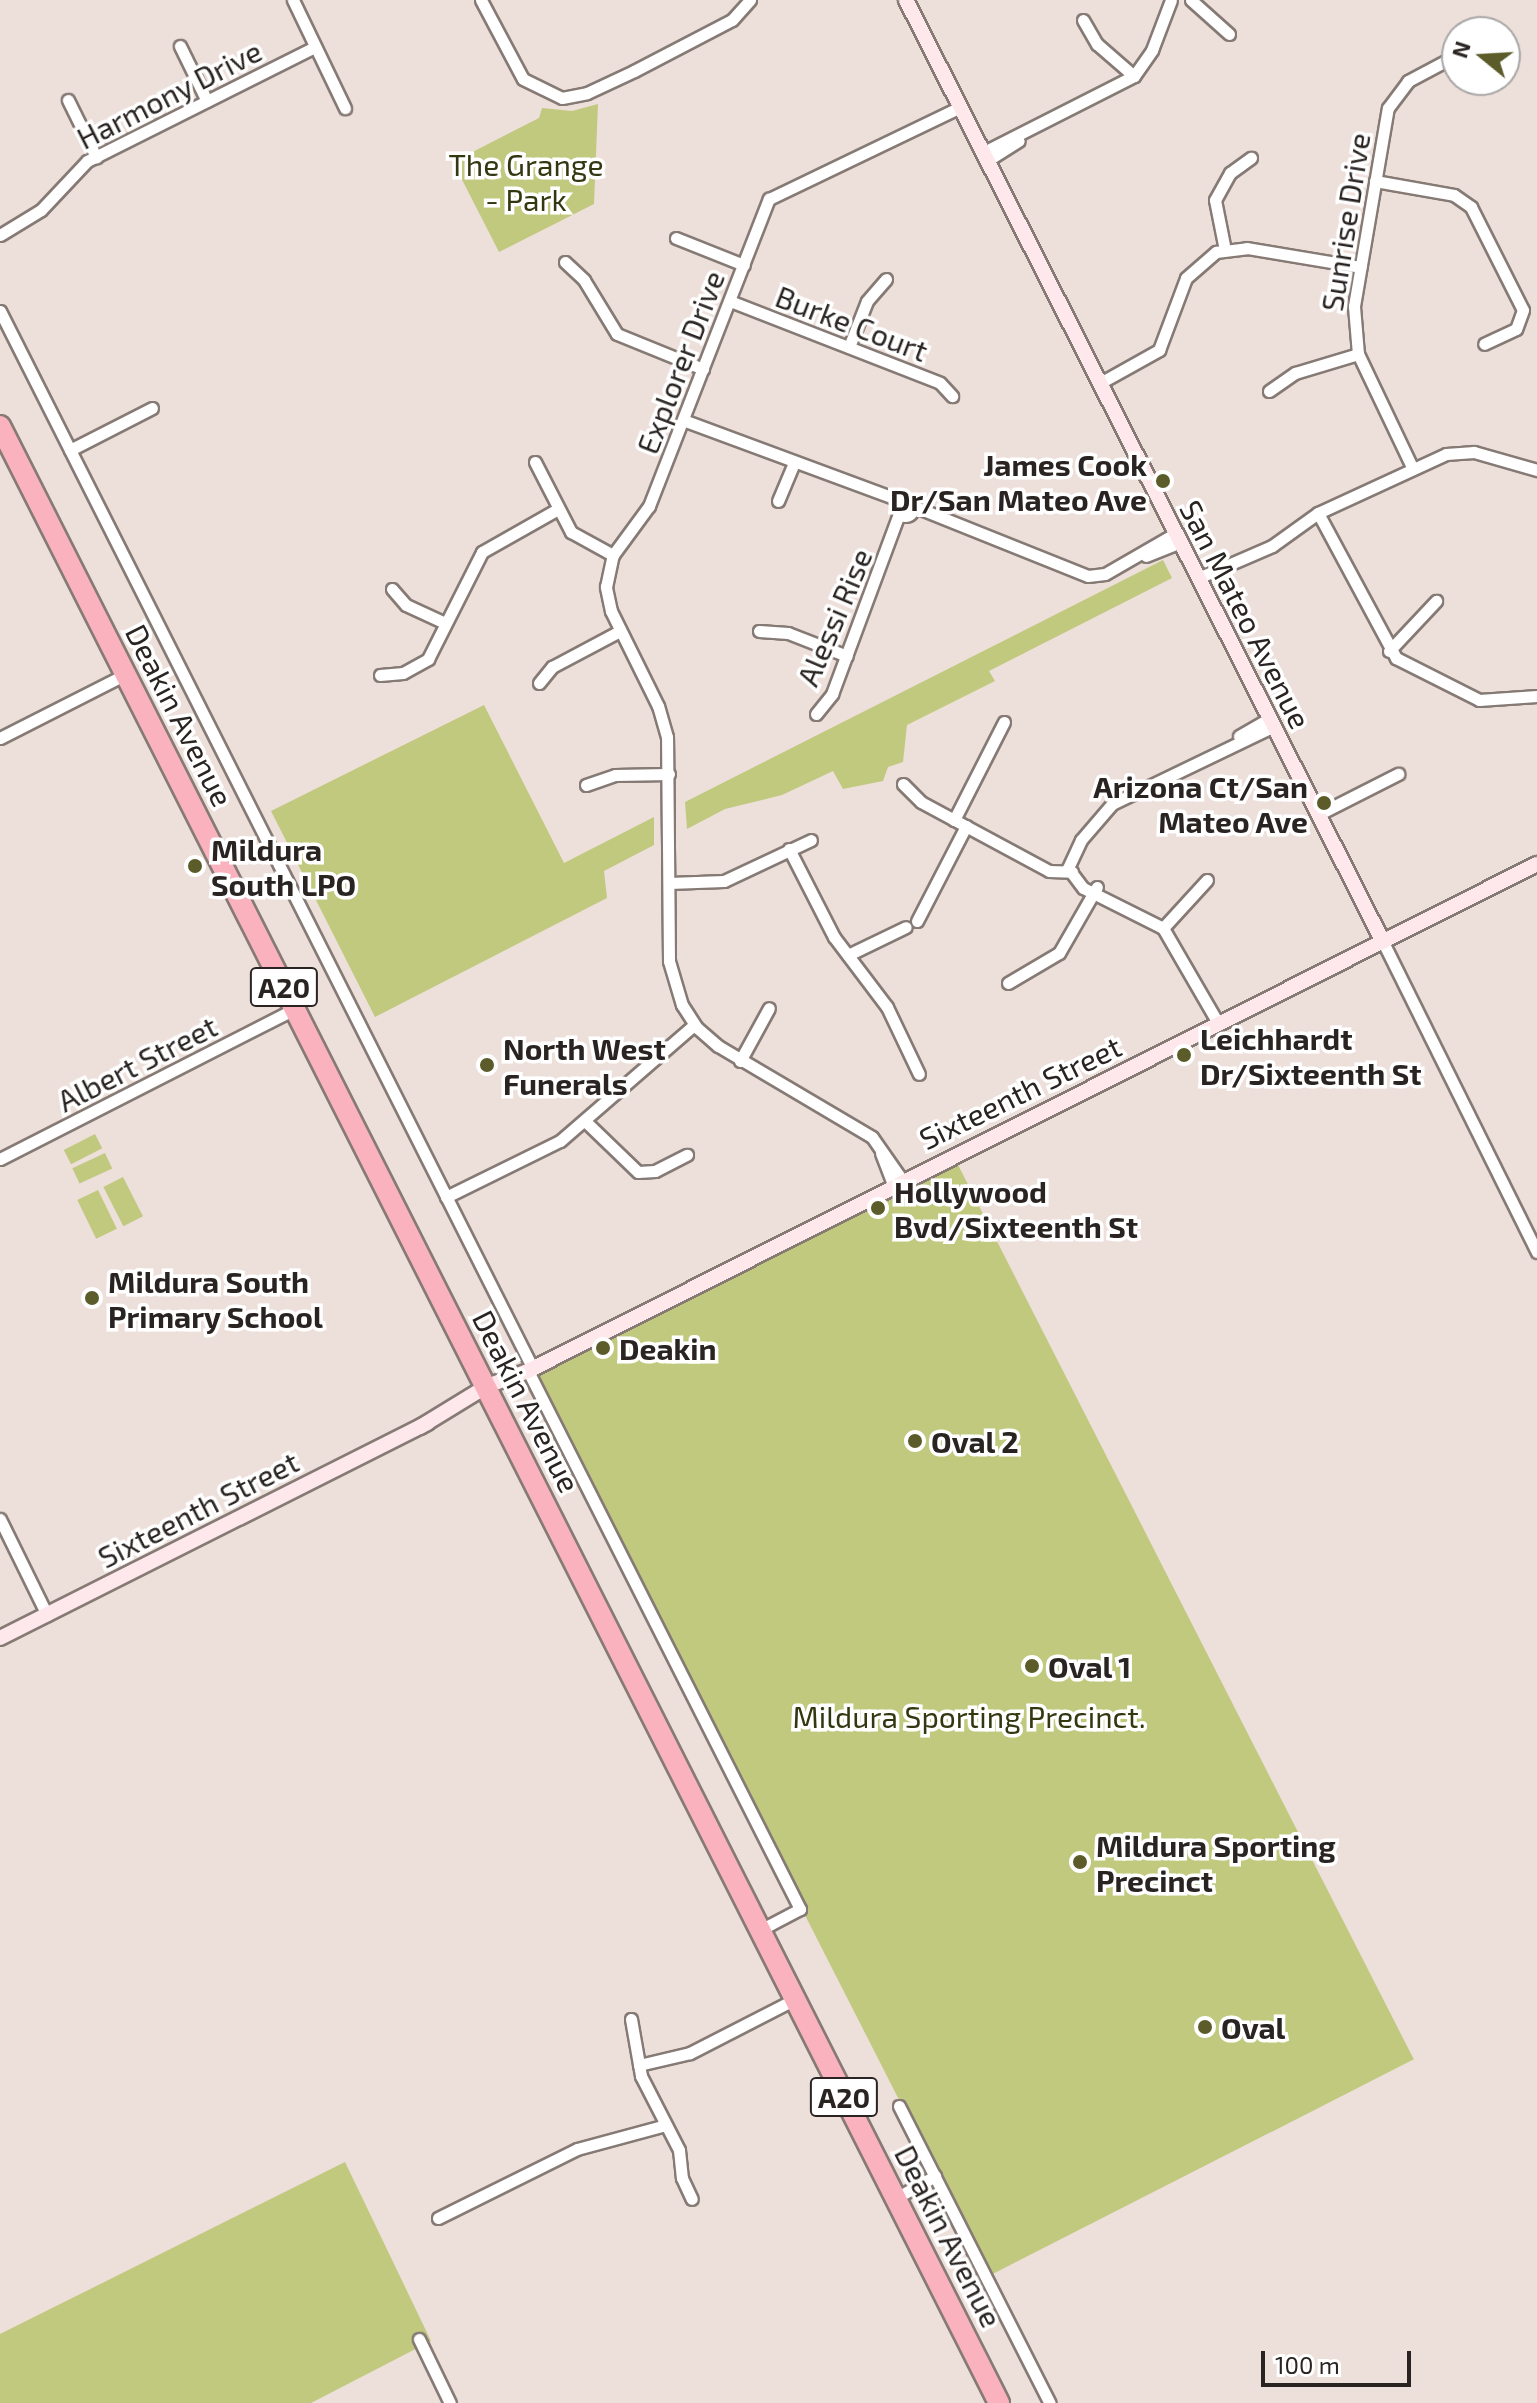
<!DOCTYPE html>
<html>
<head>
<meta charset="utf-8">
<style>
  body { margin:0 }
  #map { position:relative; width:1537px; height:2403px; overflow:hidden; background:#eddfda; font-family:"Exo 2",sans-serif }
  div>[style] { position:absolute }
  .green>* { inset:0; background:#c0c97e; transform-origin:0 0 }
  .roads { filter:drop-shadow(2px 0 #867a75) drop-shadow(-2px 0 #867a75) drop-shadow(0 2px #867a75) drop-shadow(0 -2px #867a75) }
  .street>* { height:11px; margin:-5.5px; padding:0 5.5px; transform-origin:5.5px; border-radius:5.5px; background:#fff }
  .street>.ring { margin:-5.5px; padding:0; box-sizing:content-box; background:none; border:11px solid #fff; border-radius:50% }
  .secondary>* { height:14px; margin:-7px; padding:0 7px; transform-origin:7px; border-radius:7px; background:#fee8ec }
  .highway>* { height:20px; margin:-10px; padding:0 10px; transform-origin:10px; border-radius:10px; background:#fab3be }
  .dots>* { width:22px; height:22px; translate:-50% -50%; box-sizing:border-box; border:4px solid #fff; border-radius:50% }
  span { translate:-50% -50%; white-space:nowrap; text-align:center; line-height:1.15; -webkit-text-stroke:7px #fff; paint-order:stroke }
  .shield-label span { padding:2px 6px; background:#fff; border:2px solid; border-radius:6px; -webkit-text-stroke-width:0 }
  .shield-label { font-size:28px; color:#292422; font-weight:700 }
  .street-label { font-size:30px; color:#292422 }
  .park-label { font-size:30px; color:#343810 }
  .poi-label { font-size:30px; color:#292422; font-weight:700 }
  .right { translate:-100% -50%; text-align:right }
  .left { translate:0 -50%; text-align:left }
  .north { position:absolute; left:1441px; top:16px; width:80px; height:80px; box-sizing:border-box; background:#fff; border:2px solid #a9a7a7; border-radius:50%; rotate:288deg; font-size:22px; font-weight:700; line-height:32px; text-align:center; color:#292422 }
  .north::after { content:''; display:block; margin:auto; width:28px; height:36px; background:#5b5c2a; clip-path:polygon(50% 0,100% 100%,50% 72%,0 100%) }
  .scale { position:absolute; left:1261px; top:2351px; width:150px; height:36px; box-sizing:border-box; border:4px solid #292422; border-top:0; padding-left:10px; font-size:24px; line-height:28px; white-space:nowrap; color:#292422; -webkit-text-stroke:6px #fff; paint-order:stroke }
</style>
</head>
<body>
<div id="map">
  <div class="green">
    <i style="clip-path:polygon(598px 104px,594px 204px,499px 252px,453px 162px,539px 118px,542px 108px,572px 111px)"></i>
    <i style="clip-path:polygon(1163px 560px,1172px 578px,989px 671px,995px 681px,907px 725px,903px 762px,888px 767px,883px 781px,843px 789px,833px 771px,782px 795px,725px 809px,687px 829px,685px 802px)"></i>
    <i style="clip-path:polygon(484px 705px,564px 863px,654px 817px,654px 845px,604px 871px,607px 898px,375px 1017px,271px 811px)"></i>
    <i style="left:95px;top:1134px;width:16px;height:35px;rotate:63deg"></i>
    <i style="left:105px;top:1153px;width:17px;height:36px;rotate:65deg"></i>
    <i style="left:953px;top:1155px;width:1015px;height:477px;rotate:63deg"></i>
    <i style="left:123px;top:1177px;width:44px;height:22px;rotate:63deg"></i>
    <i style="left:98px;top:1190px;width:43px;height:23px;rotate:64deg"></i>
    <i style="clip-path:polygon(345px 2162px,431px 2341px,311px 2403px,0 2403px,0 2334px)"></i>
  </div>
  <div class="roads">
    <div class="street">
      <i style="left:293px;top:0;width:120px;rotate:64.3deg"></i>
      <i style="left:481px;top:0;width:89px;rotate:62deg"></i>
      <i style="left:523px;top:79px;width:43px;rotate:26deg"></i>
      <i style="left:562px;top:98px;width:25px;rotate:-11deg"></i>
      <i style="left:587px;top:93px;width:52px;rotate:-25.1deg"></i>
      <i style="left:634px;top:71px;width:110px;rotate:-27.5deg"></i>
      <i style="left:732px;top:20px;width:27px;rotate:-48deg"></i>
      <i style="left:1191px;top:0;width:51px;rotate:41.8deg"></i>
      <i style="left:1083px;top:20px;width:28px;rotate:60deg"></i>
      <i style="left:1097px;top:44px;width:49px;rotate:40.9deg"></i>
      <i style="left:180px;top:46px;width:61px;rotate:63.9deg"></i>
      <i style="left:68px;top:100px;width:64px;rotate:63.8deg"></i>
      <i style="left:984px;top:152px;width:168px;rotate:-26.9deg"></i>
      <i style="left:1134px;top:76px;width:32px;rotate:-55deg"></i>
      <i style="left:1152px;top:50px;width:53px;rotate:-69.2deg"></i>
      <i style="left:988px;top:160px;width:36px;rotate:-32deg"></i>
      <i style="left:1375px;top:181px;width:80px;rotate:10deg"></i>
      <i style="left:1454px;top:195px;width:21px;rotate:35deg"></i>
      <i style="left:1471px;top:207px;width:115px;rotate:63.2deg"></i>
      <i style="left:1523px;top:310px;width:20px;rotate:110deg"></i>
      <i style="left:1516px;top:329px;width:35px;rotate:155deg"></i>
      <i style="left:0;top:235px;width:48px;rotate:-31.4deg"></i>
      <i style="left:41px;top:210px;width:67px;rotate:-46.8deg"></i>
      <i style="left:87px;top:161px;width:255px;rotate:-26.6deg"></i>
      <i style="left:676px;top:238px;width:73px;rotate:21.7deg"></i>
      <i style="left:1225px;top:250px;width:51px;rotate:-101.3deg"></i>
      <i style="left:1215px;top:200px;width:31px;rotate:-61deg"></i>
      <i style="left:1230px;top:173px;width:26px;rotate:-36deg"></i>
      <i style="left:565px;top:262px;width:26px;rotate:43deg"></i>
      <i style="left:584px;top:280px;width:63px;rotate:58.6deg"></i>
      <i style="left:617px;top:334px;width:93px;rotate:22.1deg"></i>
      <i style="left:730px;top:301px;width:225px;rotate:21.3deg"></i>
      <i style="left:940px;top:383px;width:18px;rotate:47deg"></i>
      <i style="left:0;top:311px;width:1185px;rotate:63.26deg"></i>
      <i style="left:849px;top:347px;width:49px;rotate:-68.6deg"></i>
      <i style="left:867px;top:301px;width:29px;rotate:-49deg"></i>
      <i style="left:1100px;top:383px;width:68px;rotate:-29.2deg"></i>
      <i style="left:1159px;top:350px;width:77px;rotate:-69.4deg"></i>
      <i style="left:1186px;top:278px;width:40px;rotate:-41deg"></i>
      <i style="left:1216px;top:252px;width:31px;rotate:-7deg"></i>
      <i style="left:1247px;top:248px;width:115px;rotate:9.5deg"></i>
      <i style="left:1269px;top:391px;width:32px;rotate:-35deg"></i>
      <i style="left:1295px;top:373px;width:66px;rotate:-16.8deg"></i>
      <i style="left:683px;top:420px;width:233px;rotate:20.3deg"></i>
      <i style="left:70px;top:450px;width:92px;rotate:-27.1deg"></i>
      <i style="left:535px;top:462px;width:79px;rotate:62.8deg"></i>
      <i style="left:571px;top:532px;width:48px;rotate:28.7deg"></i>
      <i style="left:1412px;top:467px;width:125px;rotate:-115.5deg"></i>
      <i style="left:1358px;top:354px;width:48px;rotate:-94.8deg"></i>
      <i style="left:1354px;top:306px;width:201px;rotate:-80.3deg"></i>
      <i style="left:1388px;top:108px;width:34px;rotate:-53deg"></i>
      <i style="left:1408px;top:81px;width:55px;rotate:-28deg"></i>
      <i class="ring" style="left:897px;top:500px;width:5px;height:5px"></i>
      <i style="left:778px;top:501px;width:41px;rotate:-67.2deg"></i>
      <i style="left:913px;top:506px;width:188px;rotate:21.8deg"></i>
      <i style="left:1088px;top:576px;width:17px;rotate:-7deg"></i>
      <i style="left:1105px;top:574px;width:82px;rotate:-30deg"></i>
      <i style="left:1318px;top:513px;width:165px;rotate:61.7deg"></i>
      <i style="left:1396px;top:658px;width:93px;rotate:26.8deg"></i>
      <i style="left:1479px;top:700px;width:58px;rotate:-3.9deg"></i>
      <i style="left:1146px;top:556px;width:37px;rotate:-22deg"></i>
      <i style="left:1198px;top:578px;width:81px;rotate:-23.4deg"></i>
      <i style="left:1272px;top:546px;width:57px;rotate:-35.7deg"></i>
      <i style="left:1318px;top:513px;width:141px;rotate:-24.7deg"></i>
      <i style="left:1446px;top:454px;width:28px;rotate:-4deg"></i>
      <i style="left:1474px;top:452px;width:66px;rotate:15.9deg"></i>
      <i style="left:392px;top:589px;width:21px;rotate:49deg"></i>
      <i style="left:406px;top:605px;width:43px;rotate:24.8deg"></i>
      <i style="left:759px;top:631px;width:29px;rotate:4deg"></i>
      <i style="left:788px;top:633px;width:63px;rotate:21.3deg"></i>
      <i style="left:1389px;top:651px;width:69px;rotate:-46.8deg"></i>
      <i style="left:380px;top:675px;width:23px;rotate:-5deg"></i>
      <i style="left:403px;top:673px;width:29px;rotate:-29deg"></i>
      <i style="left:428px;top:659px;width:120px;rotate:-63.2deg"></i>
      <i style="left:482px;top:552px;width:87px;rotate:-29.5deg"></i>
      <i style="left:539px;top:683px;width:21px;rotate:-51deg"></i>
      <i style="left:552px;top:667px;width:77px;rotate:-27.9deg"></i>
      <i style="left:816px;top:714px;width:26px;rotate:-51deg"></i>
      <i style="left:832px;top:694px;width:192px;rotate:-69.6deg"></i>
      <i style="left:1239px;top:736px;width:36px;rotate:-30deg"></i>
      <i style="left:0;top:738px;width:141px;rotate:-26.9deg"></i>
      <i style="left:903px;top:784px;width:25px;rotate:45deg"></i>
      <i style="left:921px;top:802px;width:145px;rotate:28.3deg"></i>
      <i style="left:1049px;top:871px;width:23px;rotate:2deg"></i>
      <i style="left:586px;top:785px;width:31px;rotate:-19deg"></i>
      <i style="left:615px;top:775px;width:54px;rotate:-1.1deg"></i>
      <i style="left:1319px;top:814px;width:89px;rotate:-26.9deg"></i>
      <i style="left:954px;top:820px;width:110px;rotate:-63deg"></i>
      <i style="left:789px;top:849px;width:99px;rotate:62.9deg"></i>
      <i style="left:834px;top:937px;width:88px;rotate:52.9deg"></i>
      <i style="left:887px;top:1007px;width:74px;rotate:64.5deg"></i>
      <i style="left:669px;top:883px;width:55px;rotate:-2.1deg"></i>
      <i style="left:724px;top:881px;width:96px;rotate:-25.2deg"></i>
      <i style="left:917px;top:921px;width:107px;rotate:-62.7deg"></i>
      <i style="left:1163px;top:928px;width:65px;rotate:-47.5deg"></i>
      <i style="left:1383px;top:942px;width:346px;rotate:63.6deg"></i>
      <i style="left:848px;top:955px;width:64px;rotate:-25.8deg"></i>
      <i style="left:1008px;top:983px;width:59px;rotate:-30.5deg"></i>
      <i style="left:1059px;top:953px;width:76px;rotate:-60.1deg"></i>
      <i style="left:1218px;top:1023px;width:110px;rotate:-120.1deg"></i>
      <i style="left:1163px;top:928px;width:89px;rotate:-153.4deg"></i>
      <i style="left:1083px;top:888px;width:25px;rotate:-127deg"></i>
      <i style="left:1068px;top:868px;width:31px;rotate:-65deg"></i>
      <i style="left:1081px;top:840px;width:48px;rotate:-49.3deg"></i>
      <i style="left:1112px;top:804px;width:180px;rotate:-25.7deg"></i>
      <i style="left:740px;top:1061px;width:60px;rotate:-61.3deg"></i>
      <i style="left:586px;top:1122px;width:72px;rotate:43.9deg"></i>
      <i style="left:638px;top:1172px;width:17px;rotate:-3deg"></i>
      <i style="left:655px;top:1171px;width:36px;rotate:-27deg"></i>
      <i style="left:881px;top:1153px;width:36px;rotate:69deg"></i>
      <i style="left:0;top:1159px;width:331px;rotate:-27deg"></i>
      <i style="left:902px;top:1180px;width:52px;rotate:-124.9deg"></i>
      <i style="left:872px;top:1137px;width:179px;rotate:-149.4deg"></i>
      <i style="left:718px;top:1046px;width:28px;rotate:-139deg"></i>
      <i style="left:697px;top:1028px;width:27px;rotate:-123deg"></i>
      <i style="left:682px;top:1005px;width:46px;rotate:-106.5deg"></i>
      <i style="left:669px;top:961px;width:224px;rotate:-90.5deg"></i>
      <i style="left:667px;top:737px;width:32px;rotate:-106deg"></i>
      <i style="left:658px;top:706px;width:106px;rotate:-116.3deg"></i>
      <i style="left:611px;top:611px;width:25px;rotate:-102deg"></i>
      <i style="left:606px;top:587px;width:33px;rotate:-78deg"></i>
      <i style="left:613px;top:555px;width:61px;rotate:-53.7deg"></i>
      <i style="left:649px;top:506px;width:330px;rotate:-68.7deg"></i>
      <i style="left:769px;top:199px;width:212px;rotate:-25.7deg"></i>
      <i style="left:446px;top:1197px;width:127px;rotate:-26.2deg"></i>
      <i style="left:560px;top:1141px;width:177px;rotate:-40.9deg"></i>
      <i style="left:528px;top:1371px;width:603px;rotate:63.18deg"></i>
      <i style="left:800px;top:1909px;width:45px;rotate:152.3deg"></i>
      <i style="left:0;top:1519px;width:107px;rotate:63.9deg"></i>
      <i style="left:631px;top:2019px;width:58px;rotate:80deg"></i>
      <i style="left:641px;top:2076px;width:83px;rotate:62.8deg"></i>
      <i style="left:679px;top:2150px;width:28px;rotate:84deg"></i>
      <i style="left:682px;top:2178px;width:23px;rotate:65deg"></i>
      <i style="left:639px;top:2065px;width:52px;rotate:-13.2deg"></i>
      <i style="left:690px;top:2053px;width:118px;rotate:-27.2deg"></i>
      <i style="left:899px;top:2106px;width:333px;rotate:63.1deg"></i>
      <i style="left:896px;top:2198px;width:45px;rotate:-29.4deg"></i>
      <i style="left:438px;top:2218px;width:155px;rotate:-26.4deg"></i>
      <i style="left:577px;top:2149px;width:92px;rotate:-15.1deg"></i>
      <i style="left:419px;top:2339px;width:71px;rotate:64.2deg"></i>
    </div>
    <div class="secondary">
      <i style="left:906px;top:0;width:1056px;rotate:63.14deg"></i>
      <i style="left:420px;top:1427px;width:79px;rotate:-31.5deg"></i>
      <i style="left:487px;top:1386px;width:44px;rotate:-20.1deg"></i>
      <i style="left:528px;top:1371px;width:1129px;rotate:-26.68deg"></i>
      <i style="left:0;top:1638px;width:479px;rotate:-26.7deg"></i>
    </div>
    <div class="highway">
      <i style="left:0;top:426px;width:2215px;rotate:63.19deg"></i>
    </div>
  </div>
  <div class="dots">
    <i style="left:1163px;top:481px;background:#5b5c2a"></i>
    <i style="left:1324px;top:803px;background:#5b5c2a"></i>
    <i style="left:195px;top:866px;background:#5b5c2a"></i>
    <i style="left:1184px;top:1055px;background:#5b5c2a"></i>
    <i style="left:487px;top:1065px;background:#5b5c2a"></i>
    <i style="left:878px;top:1208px;background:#5b5c2a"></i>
    <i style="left:92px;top:1298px;background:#5b5c2a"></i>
    <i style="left:603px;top:1348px;background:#5b5c2a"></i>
    <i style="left:915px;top:1441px;background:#5b5c2a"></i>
    <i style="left:1032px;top:1666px;background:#5b5c2a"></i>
    <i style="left:1080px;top:1862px;background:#5b5c2a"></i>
    <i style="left:1205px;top:2027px;background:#5b5c2a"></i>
  </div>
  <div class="shield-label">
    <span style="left:284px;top:987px">A20</span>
    <span style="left:844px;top:2097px">A20</span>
  </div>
  <div class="street-label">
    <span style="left:169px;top:94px;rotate:-27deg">Harmony Drive</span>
    <span style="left:1345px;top:222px;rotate:-81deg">Sunrise Drive</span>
    <span style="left:852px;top:323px;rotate:21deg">Burke Court</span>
    <span style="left:680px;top:362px;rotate:-69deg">Explorer Drive</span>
    <span style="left:1246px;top:614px;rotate:63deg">San Mateo Avenue</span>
    <span style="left:834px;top:617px;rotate:-67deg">Alessi Rise</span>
    <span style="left:180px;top:715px;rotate:63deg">Deakin Avenue</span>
    <span style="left:137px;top:1063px;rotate:-27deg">Albert Street</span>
    <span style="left:1020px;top:1092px;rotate:-26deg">Sixteenth Street</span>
    <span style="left:527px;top:1401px;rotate:63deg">Deakin Avenue</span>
    <span style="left:198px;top:1509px;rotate:-27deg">Sixteenth Street</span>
    <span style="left:949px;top:2236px;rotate:63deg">Deakin Avenue</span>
  </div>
  <div class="park-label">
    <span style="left:526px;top:181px">The Grange<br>- Park</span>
    <span style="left:969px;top:1716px">Mildura Sporting Precinct.</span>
  </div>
  <div class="poi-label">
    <span class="right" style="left:1147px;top:481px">James Cook<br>Dr/San Mateo Ave</span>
    <span class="right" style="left:1308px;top:803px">Arizona Ct/San<br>Mateo Ave</span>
    <span class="left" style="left:211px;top:866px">Mildura<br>South LPO</span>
    <span class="left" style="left:1200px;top:1055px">Leichhardt<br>Dr/Sixteenth St</span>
    <span class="left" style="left:503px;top:1065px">North West<br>Funerals</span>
    <span class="left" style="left:894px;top:1208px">Hollywood<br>Bvd/Sixteenth St</span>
    <span class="left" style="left:108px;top:1298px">Mildura South<br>Primary School</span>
    <span class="left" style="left:619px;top:1348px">Deakin</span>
    <span class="left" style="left:931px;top:1441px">Oval 2</span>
    <span class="left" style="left:1048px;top:1666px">Oval 1</span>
    <span class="left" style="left:1096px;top:1862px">Mildura Sporting<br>Precinct</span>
    <span class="left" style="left:1221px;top:2027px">Oval</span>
  </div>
  <div class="north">N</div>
  <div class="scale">100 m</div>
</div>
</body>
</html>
